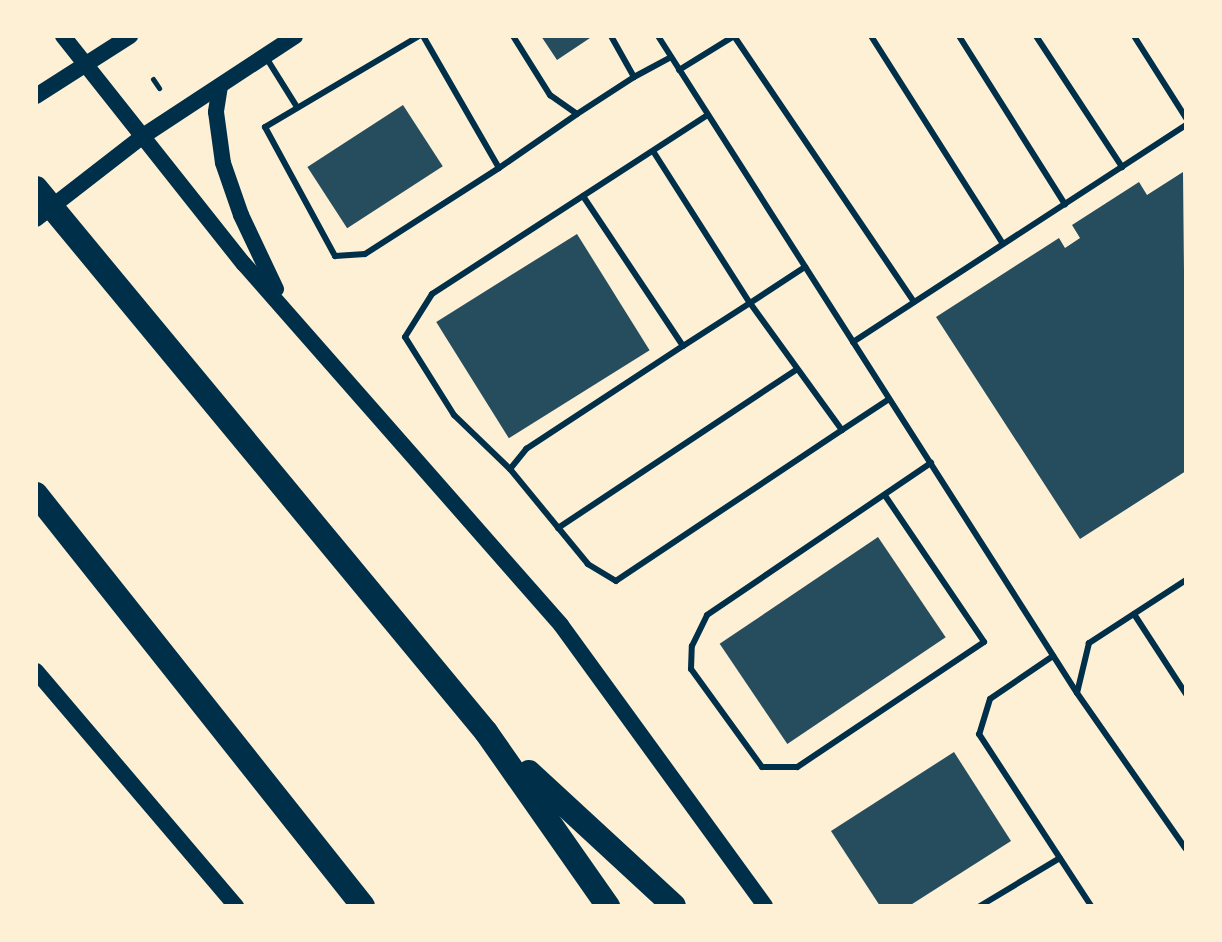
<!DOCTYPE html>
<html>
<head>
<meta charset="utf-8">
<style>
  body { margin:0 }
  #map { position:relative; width:1222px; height:942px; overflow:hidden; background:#fdf0d5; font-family:"Noto Sans",sans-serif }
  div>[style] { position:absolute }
  .building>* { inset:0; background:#264d5e; transform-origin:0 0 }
  .path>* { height:5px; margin:-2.5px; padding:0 2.5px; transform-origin:2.5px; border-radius:2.5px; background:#003049 }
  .service>* { height:6px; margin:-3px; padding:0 3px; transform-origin:3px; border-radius:3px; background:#003049 }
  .secondary>* { height:16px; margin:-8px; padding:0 8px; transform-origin:8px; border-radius:8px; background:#003049 }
  .motorway>* { height:24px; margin:-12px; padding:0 12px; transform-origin:12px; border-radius:12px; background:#003049 }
  span { translate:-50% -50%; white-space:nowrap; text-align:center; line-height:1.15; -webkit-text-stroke:8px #fdf0d5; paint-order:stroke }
  .frame { position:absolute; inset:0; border:38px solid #fdf0d5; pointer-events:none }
</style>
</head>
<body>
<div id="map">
  <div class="building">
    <i style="clip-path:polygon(541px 36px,593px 36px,557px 60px)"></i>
    <i style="left:403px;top:105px;width:73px;height:114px;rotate:57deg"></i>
    <i style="clip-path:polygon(1183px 172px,1186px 471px,1080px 539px,936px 317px,1059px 238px,1065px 248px,1080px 238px,1072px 225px,1139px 182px,1147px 195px)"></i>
    <i style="left:577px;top:234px;width:137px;height:166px;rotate:58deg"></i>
    <i style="left:878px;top:537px;width:121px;height:191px;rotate:56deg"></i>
    <i style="clip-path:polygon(954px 752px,1011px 841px,909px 906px,880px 906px,831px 831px)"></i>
  </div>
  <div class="path">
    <i style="left:153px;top:79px;width:11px;rotate:56deg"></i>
  </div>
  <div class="service">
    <i style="left:419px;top:36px;width:179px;rotate:149.4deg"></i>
    <i style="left:265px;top:127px;width:147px;rotate:61.5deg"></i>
    <i style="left:335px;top:256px;width:30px;rotate:-4deg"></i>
    <i style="left:365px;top:254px;width:159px;rotate:-32.7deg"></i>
    <i style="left:499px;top:168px;width:152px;rotate:-119.9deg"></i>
    <i style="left:513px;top:36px;width:70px;rotate:57.9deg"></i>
    <i style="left:550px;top:95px;width:33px;rotate:35deg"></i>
    <i style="left:577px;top:114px;width:68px;rotate:-33deg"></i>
    <i style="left:634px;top:77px;width:47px;rotate:-119.3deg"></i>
    <i style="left:658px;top:36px;width:779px;rotate:57.47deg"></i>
    <i style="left:734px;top:36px;width:321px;rotate:55.9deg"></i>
    <i style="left:871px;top:36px;width:246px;rotate:57.6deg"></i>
    <i style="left:959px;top:36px;width:199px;rotate:57.8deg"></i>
    <i style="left:1036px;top:36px;width:157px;rotate:56.7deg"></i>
    <i style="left:1134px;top:36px;width:97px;rotate:57.6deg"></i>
    <i style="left:267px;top:59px;width:57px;rotate:58deg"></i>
    <i style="left:679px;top:70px;width:65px;rotate:-31.7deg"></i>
    <i style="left:634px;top:77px;width:42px;rotate:-28.4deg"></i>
    <i style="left:653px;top:151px;width:180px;rotate:57.5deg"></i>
    <i style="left:750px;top:303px;width:157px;rotate:54.1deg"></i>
    <i style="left:842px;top:430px;width:272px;rotate:146.3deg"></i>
    <i style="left:616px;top:581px;width:33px;rotate:-149deg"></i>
    <i style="left:588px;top:564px;width:123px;rotate:-129.4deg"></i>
    <i style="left:510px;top:469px;width:26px;rotate:-51deg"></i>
    <i style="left:526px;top:449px;width:188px;rotate:-33.3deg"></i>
    <i style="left:683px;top:346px;width:80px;rotate:-32.7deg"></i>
    <i style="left:750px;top:303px;width:66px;rotate:-33.2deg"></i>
    <i style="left:499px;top:168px;width:95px;rotate:-34.7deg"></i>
    <i style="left:583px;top:196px;width:180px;rotate:56.3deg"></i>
    <i style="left:853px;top:342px;width:397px;rotate:-33.1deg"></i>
    <i style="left:842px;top:430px;width:56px;rotate:-33.4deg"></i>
    <i style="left:510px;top:469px;width:78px;rotate:-136deg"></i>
    <i style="left:454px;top:415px;width:92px;rotate:-122.1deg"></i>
    <i style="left:405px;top:337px;width:51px;rotate:-57.9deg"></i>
    <i style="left:432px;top:294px;width:329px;rotate:-33deg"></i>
    <i style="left:886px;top:497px;width:175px;rotate:55.9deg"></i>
    <i style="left:984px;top:642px;width:225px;rotate:146.2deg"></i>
    <i style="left:797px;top:767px;width:35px;rotate:180deg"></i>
    <i style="left:762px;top:767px;width:121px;rotate:-125.9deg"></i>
    <i style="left:691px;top:669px;width:23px;rotate:-88deg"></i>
    <i style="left:692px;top:646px;width:34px;rotate:-64deg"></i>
    <i style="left:707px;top:615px;width:271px;rotate:-34.2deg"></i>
    <i style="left:558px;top:528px;width:287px;rotate:-33.6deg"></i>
    <i style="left:1186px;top:580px;width:116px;rotate:147deg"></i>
    <i style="left:1089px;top:643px;width:51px;rotate:103.5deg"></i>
    <i style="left:1077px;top:693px;width:190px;rotate:55.1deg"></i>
    <i style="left:1134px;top:614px;width:95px;rotate:57deg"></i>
    <i style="left:1053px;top:656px;width:76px;rotate:145.7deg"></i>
    <i style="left:990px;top:699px;width:37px;rotate:107deg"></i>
    <i style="left:979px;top:734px;width:205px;rotate:56.9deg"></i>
    <i style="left:980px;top:906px;width:93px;rotate:-31deg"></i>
  </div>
  <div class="secondary">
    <i style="left:63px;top:36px;width:291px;rotate:51.6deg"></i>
    <i style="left:244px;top:264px;width:480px;rotate:48.7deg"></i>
    <i style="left:561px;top:625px;width:347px;rotate:54deg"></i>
    <i style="left:220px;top:86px;width:26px;rotate:99deg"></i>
    <i style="left:216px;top:112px;width:51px;rotate:82.2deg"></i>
    <i style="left:223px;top:163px;width:55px;rotate:70.9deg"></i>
    <i style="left:241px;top:215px;width:82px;rotate:64.7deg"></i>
    <i style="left:36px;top:96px;width:112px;rotate:-32.6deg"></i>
    <i style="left:36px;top:219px;width:135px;rotate:-37.8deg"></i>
    <i style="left:143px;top:136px;width:182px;rotate:-33.3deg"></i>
    <i style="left:36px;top:671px;width:309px;rotate:49.6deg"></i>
  </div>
  <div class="motorway">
    <i style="left:36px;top:188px;width:706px;rotate:50.4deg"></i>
    <i style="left:486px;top:732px;width:213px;rotate:55deg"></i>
    <i style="left:36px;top:494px;width:526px;rotate:51.56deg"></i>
    <i style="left:529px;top:772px;width:197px;rotate:42.7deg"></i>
  </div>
  <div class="frame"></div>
</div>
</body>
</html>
